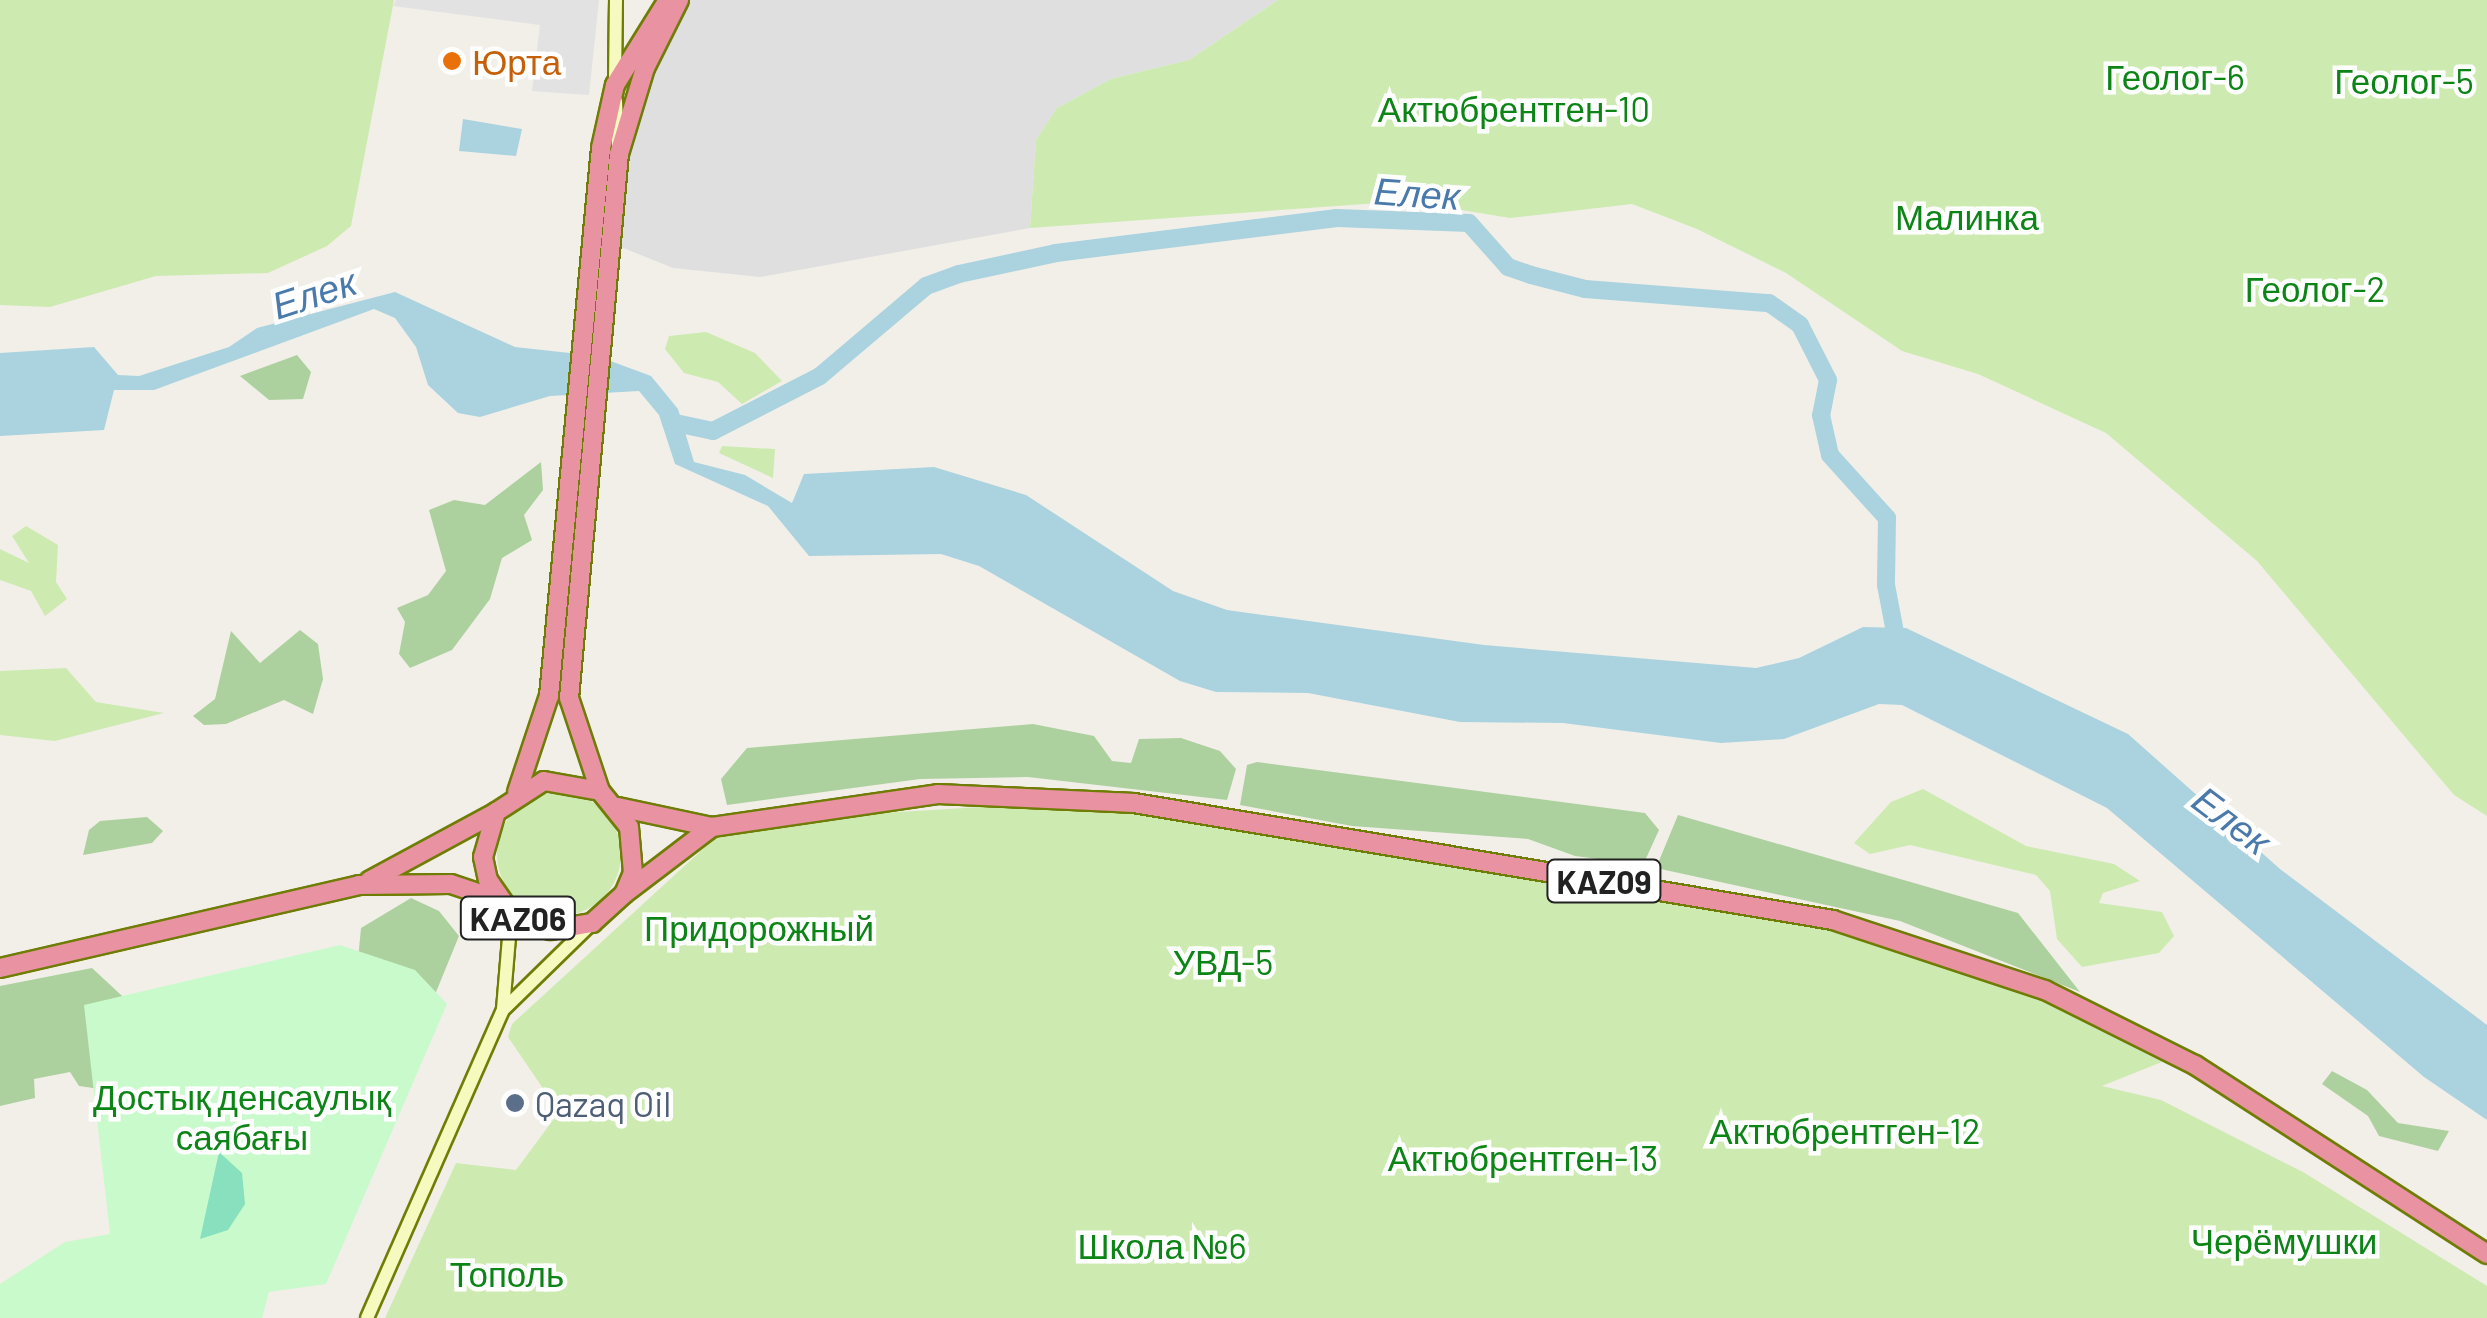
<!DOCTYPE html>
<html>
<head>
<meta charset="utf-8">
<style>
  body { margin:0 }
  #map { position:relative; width:2487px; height:1318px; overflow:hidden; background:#f2efe9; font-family:Barlow,sans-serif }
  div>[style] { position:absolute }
  .residential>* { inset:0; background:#e0dfdf }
  .grass>* { inset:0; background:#cdebb0 }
  .round { border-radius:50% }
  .forest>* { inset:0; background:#add19e }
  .park>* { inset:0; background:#c8facc }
  .pitch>* { inset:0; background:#88e0be }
  .parking>* { inset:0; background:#e2e2e2 }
  .water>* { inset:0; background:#aad3df }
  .river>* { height:18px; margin:-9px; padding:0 9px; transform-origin:9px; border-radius:9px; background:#aad3df }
  .roads { filter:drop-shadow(2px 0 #707d05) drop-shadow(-2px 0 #707d05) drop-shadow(0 2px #707d05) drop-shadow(0 -2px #707d05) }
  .secondary>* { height:12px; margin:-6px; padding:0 6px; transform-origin:6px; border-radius:6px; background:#f7fabf }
  .highway>* { height:18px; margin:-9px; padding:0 9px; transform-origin:9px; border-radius:9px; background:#e892a2 }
  .dots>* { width:28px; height:28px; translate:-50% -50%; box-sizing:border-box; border:5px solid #fff; border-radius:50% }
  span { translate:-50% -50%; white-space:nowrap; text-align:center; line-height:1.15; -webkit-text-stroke:9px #fff; paint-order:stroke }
  .shield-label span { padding:2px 8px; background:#fff; border:2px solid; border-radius:8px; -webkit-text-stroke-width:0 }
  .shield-label { font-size:32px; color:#222; font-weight:700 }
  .food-label { font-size:35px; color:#c56008 }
  .left { translate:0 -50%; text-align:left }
  .park-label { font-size:35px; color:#0c8416 }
  .service-label { font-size:35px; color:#4e5e75 }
  .water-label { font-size:38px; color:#4a7aab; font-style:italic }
</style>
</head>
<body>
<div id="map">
  <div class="residential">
    <i style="clip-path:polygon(682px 0,1278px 0,1189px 60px,1111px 79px,1057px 108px,1036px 140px,1030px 228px,760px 277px,673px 268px,621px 247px,632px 121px)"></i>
  </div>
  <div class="grass">
    <i style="clip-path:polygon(0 0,394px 0,351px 226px,327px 246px,268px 273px,156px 276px,50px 307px,0 305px)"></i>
    <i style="clip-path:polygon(1278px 0,2487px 0,2487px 816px,2454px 795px,2257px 561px,2106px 433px,1978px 374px,1902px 351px,1786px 273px,1697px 229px,1632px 204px,1510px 218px,1407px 201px,1030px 228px,1036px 140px,1057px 108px,1111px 79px,1189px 60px)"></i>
    <i style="clip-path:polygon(706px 332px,755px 353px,782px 381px,742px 404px,718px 382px,684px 373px,665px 349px,669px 336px)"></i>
    <i style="clip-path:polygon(722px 446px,775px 449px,773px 478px,719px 453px)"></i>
    <i style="clip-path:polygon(26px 526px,58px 545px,56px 582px,67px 599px,45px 616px,31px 591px,0 580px,0 549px,29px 563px,12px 536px)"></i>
    <i style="clip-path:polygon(66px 668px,96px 702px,164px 713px,55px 741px,0 735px,0 671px)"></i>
    <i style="clip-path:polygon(1923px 789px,2026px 846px,2114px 864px,2140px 881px,2103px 893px,2099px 903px,2162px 912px,2174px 936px,2159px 953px,2082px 967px,2057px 939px,2050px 891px,2036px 875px,1910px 845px,1870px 854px,1854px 843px,1891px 802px)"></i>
    <i class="round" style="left:497px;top:792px;width:124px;height:124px"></i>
    <i style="clip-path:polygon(1032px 804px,1136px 813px,1827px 930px,1911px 954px,2039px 1000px,2162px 1062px,2102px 1086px,2161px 1100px,2303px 1172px,2487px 1286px,2487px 1318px,385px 1318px,456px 1163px,516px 1170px,559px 1112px,508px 1037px,512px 1024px,715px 838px,832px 816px)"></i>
  </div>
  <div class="forest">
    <i style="clip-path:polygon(297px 355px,311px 372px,303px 399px,269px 400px,240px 376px)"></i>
    <i style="clip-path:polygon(541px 462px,543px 490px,524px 515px,532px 540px,502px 558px,490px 599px,452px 650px,410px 668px,399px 654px,405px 622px,397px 608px,428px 595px,446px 571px,429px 510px,454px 500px,485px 505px)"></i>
    <i style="clip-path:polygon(300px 630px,318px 644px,323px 679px,313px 714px,284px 700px,226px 724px,204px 725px,193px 716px,215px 699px,231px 631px,260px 663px)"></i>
    <i style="clip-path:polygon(1033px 724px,1094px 736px,1112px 761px,1131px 763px,1139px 739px,1181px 738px,1220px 751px,1236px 769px,1227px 800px,1028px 777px,920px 779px,727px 805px,721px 779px,747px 748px)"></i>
    <i style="clip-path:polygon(1257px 762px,1645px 813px,1659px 830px,1643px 865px,1575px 856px,1528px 839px,1352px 826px,1240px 805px,1247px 765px)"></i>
    <i style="clip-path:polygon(1678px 815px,2018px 913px,2080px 992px,1900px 921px,1656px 868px)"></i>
    <i style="clip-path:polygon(147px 817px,163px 831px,152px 843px,83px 855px,89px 830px,100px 821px)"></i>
    <i style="clip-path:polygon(411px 898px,439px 911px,459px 936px,434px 997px,100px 1089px,79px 1086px,70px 1072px,34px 1079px,35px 1098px,0 1106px,0 986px,92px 968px,134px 1007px,357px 970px,361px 928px)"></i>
    <i style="clip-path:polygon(2332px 1071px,2367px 1090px,2398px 1123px,2449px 1131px,2438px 1151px,2379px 1136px,2368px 1116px,2322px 1084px)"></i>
  </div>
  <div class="park">
    <i style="clip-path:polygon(340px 945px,415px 970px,447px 1004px,326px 1284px,269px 1292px,262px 1318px,0 1318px,0 1284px,65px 1242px,110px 1234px,84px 1005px)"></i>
  </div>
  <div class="pitch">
    <i style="clip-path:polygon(219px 1152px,242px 1173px,245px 1204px,228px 1230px,200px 1239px)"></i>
  </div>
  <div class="parking">
    <i style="clip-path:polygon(396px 0,599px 0,589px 95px,532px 91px,540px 25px,393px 6px)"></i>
  </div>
  <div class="water">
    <i style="clip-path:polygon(463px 119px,522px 129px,516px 156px,459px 151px)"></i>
    <i style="clip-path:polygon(395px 292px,515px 347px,597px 356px,651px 376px,678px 409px,694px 462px,745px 475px,792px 503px,804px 474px,934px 467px,1026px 495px,1173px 591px,1227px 610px,1484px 645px,1756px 668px,1799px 658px,1863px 627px,1906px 628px,2128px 734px,2280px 869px,2487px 1025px,2487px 1120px,2424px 1077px,2107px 808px,1902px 705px,1879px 704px,1784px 739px,1721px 743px,1563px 723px,1460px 722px,1308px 693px,1216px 692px,1180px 681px,979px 566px,941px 554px,809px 556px,768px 506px,675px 464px,659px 415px,639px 391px,550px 396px,480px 417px,458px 413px,428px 385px,416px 347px,395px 318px,374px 309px,154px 390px,114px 390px,104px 430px,0 436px,0 353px,94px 347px,118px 375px,139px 376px,229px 347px,257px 328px)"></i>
  </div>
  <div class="river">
    <i style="left:671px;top:422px;width:43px;rotate:12.1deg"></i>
    <i style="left:713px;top:431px;width:120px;rotate:-27.2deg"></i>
    <i style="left:820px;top:376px;width:139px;rotate:-40.3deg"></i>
    <i style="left:926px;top:286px;width:35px;rotate:-20deg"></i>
    <i style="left:959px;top:274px;width:99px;rotate:-12.2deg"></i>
    <i style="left:1056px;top:253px;width:283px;rotate:-7.1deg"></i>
    <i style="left:1337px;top:218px;width:132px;rotate:2.2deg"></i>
    <i style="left:1469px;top:223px;width:59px;rotate:48.4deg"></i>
    <i style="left:1508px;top:267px;width:24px;rotate:19deg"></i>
    <i style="left:1531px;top:275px;width:56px;rotate:14.5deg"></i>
    <i style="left:1585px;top:289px;width:185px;rotate:4.4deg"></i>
    <i style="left:1769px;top:303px;width:38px;rotate:35deg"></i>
    <i style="left:1800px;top:325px;width:62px;rotate:63deg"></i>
    <i style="left:1828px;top:380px;width:36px;rotate:101deg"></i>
    <i style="left:1821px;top:415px;width:41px;rotate:77.3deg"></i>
    <i style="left:1830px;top:455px;width:85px;rotate:47.9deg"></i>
    <i style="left:1887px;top:518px;width:67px;rotate:90.9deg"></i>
    <i style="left:1886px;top:585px;width:64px;rotate:79.2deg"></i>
  </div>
  <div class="roads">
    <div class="secondary">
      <i style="left:615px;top:81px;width:81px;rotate:-89.3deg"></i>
      <i style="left:616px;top:101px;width:45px;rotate:87.5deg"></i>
      <i style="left:505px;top:1008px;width:120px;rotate:-44.3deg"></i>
      <i style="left:367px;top:1318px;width:338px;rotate:-66.2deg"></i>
      <i style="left:503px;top:1009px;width:96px;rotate:-85.2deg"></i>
    </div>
    <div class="highway">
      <i style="left:600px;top:791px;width:57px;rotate:-169.9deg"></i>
      <i style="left:544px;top:781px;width:57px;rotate:147.1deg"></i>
      <i style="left:496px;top:812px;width:47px;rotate:106.1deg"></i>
      <i style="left:483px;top:857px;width:24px;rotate:78deg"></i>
      <i style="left:488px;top:880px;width:40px;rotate:55.1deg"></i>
      <i style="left:511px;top:913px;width:43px;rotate:23.6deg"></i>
      <i style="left:550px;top:930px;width:43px;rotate:-9.5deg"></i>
      <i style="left:592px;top:923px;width:43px;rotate:-42.2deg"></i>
      <i style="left:624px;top:894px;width:23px;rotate:-67deg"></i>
      <i style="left:633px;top:873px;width:46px;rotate:-95deg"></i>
      <i style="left:629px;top:827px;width:46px;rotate:-128.9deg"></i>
      <i style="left:600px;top:791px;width:98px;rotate:-108.4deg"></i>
      <i style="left:569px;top:698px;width:546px;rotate:-84.75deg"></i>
      <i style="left:619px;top:154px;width:90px;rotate:-73.2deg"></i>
      <i style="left:645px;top:68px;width:76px;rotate:-63.4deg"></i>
      <i style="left:517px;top:792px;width:101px;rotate:-71.6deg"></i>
      <i style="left:549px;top:696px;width:550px;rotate:-84.58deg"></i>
      <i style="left:601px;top:148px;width:65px;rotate:-77.5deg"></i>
      <i style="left:615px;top:85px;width:100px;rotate:-58.1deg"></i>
      <i style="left:618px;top:807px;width:96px;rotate:12deg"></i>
      <i style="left:712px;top:827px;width:228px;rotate:-8.3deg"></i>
      <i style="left:938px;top:794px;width:196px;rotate:2.6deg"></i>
      <i style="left:1134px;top:803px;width:709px;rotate:9.5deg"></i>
      <i style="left:1833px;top:920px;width:223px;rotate:18.3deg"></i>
      <i style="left:2045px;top:990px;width:168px;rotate:26.6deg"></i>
      <i style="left:2195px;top:1065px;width:348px;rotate:32.9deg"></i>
      <i style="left:369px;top:881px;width:143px;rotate:-28.4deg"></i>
      <i style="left:624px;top:894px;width:111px;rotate:-37.3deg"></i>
      <i style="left:0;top:968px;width:368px;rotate:-13deg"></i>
      <i style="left:359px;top:885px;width:92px;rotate:-0.6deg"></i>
      <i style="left:451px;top:884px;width:51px;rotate:18.4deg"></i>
    </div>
  </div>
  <div class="dots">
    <i style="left:452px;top:61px;background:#e8710a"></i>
    <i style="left:515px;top:1103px;background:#5c6f8a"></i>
  </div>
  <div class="shield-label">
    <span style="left:1604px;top:881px">KAZ09</span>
    <span style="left:518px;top:918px">KАZ06</span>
  </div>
  <div class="food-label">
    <span class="left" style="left:472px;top:61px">Юрта</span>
  </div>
  <div class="park-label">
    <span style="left:2175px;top:76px">Геолог-6</span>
    <span style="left:2404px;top:80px">Геолог-5</span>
    <span style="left:1514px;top:108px">Актюбрентген-10</span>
    <span style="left:1967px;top:216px">Малинка</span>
    <span style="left:2315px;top:288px">Геолог-2</span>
    <span style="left:759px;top:927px">Придорожный</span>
    <span style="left:1223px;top:961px">УВД-5</span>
    <span style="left:242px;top:1116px">Достық денсаулық<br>саябағы</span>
    <span style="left:1845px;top:1130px">Актюбрентген-12</span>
    <span style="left:1523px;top:1157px">Актюбрентген-13</span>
    <span style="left:2284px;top:1240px">Черёмушки</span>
    <span style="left:1162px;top:1245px">Школа №6</span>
    <span style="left:507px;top:1273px">Тополь</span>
  </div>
  <div class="service-label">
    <span class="left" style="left:535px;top:1103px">Qazaq Oil</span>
  </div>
  <div class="water-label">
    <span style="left:1417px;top:193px;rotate:4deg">Елек</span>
    <span style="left:314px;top:293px;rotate:-18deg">Елек</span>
    <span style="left:2232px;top:820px;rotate:37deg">Елек</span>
  </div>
</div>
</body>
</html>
